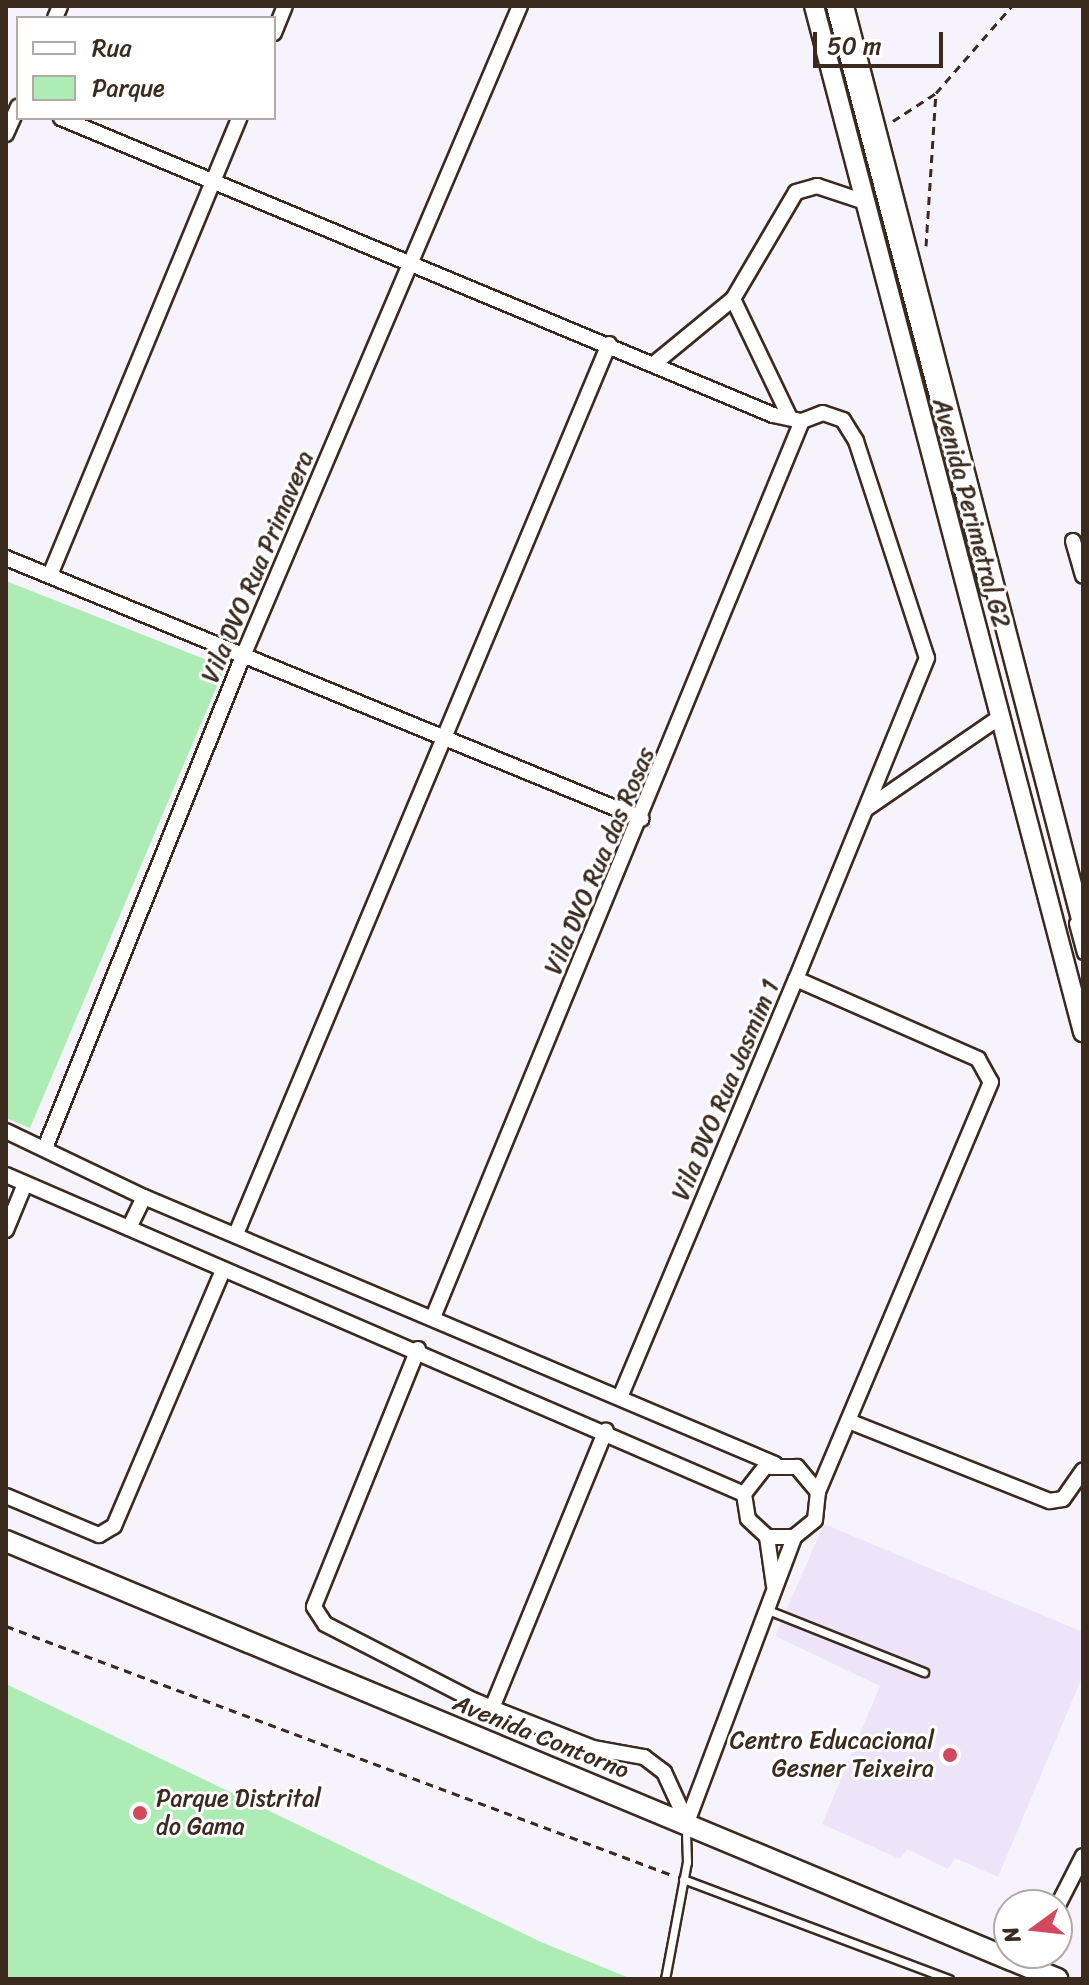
<!DOCTYPE html>
<html>
<head>
<meta charset="utf-8">
<style>
  body { margin:0 }
  #map { position:relative; width:1089px; height:1985px; overflow:hidden; background:#f7f3fc; font-family:Sriracha,sans-serif }
  div>[style] { position:absolute }
  .built>* { inset:0; background:#ede4f9 }
  .green>* { inset:0; background:#adecb4 }
  .path>* { height:3px; margin-top:-1.5px; transform-origin:0; background:repeating-linear-gradient(90deg,#3b2a1e 0 8px,transparent 0 14px) }
  .roads { filter:drop-shadow(2px 0 #3b2a1e) drop-shadow(-2px 0 #3b2a1e) drop-shadow(0 2px #3b2a1e) drop-shadow(0 -2px #3b2a1e) }
  .service>* { height:7px; margin:-3.5px; padding:0 3.5px; transform-origin:3.5px; border-radius:3.5px; background:#fff }
  .pedestrian>* { height:11px; margin:-5.5px; padding:0 5.5px; transform-origin:5.5px; border-radius:5.5px; background:#fff }
  .minor>* { height:14px; margin:-7px; padding:0 7px; transform-origin:7px; border-radius:7px; background:#fff }
  .tertiary>* { height:18px; margin:-9px; padding:0 9px; transform-origin:9px; border-radius:9px; background:#fff }
  .secondary>* { height:20px; margin:-10px; padding:0 10px; transform-origin:10px; border-radius:10px; background:#fff }
  .dots>* { width:22px; height:22px; translate:-50% -50%; box-sizing:border-box; border:4px solid #fff; border-radius:50% }
  span { translate:-50% -50%; white-space:nowrap; text-align:center; line-height:1.15; -webkit-text-stroke:6px #fff; paint-order:stroke }
  .street-label { font-size:24px; color:#3b2a1e }
  .poi-label { font-size:24px; color:#3b2a1e }
  .right { translate:-100% -50%; text-align:right }
  .left { translate:0 -50%; text-align:left }
  .frame { position:absolute; inset:0; border:8px solid #3b2a1e; pointer-events:none }
  .legend { position:absolute; left:16px; top:16px; width:260px; height:104px; box-sizing:border-box; background:#fff; border:2px solid #b1aaa5; margin:0; padding:10px 14px; list-style:none; font-size:24px; color:#3b2a1e }
  .legend li { display:flex; align-items:center; gap:16px; height:40px }
  .legend b { width:40px; border:2px solid #b1aaa5 }
  .north { position:absolute; left:993px; top:1889px; width:80px; height:80px; box-sizing:border-box; background:#fff; border:2px solid #b1aaa5; border-radius:50%; rotate:255deg; font-size:22px; font-weight:700; line-height:32px; text-align:center; color:#3b2a1e }
  .north::after { content:''; display:block; margin:auto; width:28px; height:36px; background:#d1495b; clip-path:polygon(50% 0,100% 100%,50% 72%,0 100%) }
  .scale { position:absolute; left:813px; top:32px; width:130px; height:36px; box-sizing:border-box; border:4px solid #3b2a1e; border-top:0; padding-left:10px; font-size:24px; line-height:28px; white-space:nowrap; color:#3b2a1e; -webkit-text-stroke:6px #fff; paint-order:stroke }
</style>
</head>
<body>
<div id="map">
  <div class="built">
    <i style="clip-path:polygon(824px 1524px,1083px 1632px,1083px 1675px,998px 1877px,955px 1858px,948px 1869px,907px 1849px,900px 1859px,822px 1824px,880px 1686px,775px 1636px)"></i>
  </div>
  <div class="green">
    <i style="clip-path:polygon(6px 581px,225px 667px,30px 1128px,6px 1118px)"></i>
    <i style="clip-path:polygon(6px 1684px,541px 1942px,632px 1979px,6px 1979px)"></i>
  </div>
  <div class="path">
    <i style="left:893px;top:121px;width:51px;rotate:-33.1deg"></i>
    <i style="left:936px;top:93px;width:116px;rotate:-48.9deg"></i>
    <i style="left:926px;top:246px;width:153px;rotate:-86.3deg"></i>
    <i style="left:6px;top:1626px;width:711px;rotate:20.5deg"></i>
  </div>
  <div class="roads">
    <div class="service">
      <i style="left:768px;top:1610px;width:168px;rotate:21.7deg"></i>
      <i style="left:683px;top:1879px;width:284px;rotate:20.6deg"></i>
      <i style="left:665px;top:1979px;width:119px;rotate:-79.4deg"></i>
      <i style="left:687px;top:1862px;width:35px;rotate:-92deg"></i>
    </div>
    <div class="pedestrian">
      <i style="left:832px;top:6px;width:603px;rotate:75.2deg"></i>
      <i style="left:1075px;top:923px;width:31px;rotate:75deg"></i>
    </div>
    <div class="minor">
      <i style="left:55px;top:18px;width:13px;rotate:-67deg"></i>
      <i style="left:274px;top:33px;width:29px;rotate:-68deg"></i>
      <i style="left:61px;top:118px;width:771px;rotate:22.64deg"></i>
      <i style="left:773px;top:415px;width:30px;rotate:12deg"></i>
      <i style="left:802px;top:421px;width:22px;rotate:-21deg"></i>
      <i style="left:823px;top:413px;width:21px;rotate:19deg"></i>
      <i style="left:843px;top:420px;width:25px;rotate:58deg"></i>
      <i style="left:856px;top:441px;width:228px;rotate:71.9deg"></i>
      <i style="left:927px;top:658px;width:347px;rotate:112.2deg"></i>
      <i style="left:6px;top:134px;width:30px;rotate:-66deg"></i>
      <i style="left:733px;top:299px;width:132px;rotate:64.4deg"></i>
      <i style="left:655px;top:363px;width:101px;rotate:-39.4deg"></i>
      <i style="left:733px;top:299px;width:124px;rotate:-59.5deg"></i>
      <i style="left:796px;top:192px;width:22px;rotate:-16deg"></i>
      <i style="left:817px;top:186px;width:51px;rotate:18.4deg"></i>
      <i style="left:1073px;top:541px;width:36px;rotate:74deg"></i>
      <i style="left:6px;top:558px;width:687px;rotate:22.31deg"></i>
      <i style="left:50px;top:575px;width:495px;rotate:-67.5deg"></i>
      <i style="left:866px;top:809px;width:163px;rotate:-34.5deg"></i>
      <i style="left:6px;top:1131px;width:153px;rotate:25.6deg"></i>
      <i style="left:144px;top:1197px;width:685px;rotate:22.94deg"></i>
      <i style="left:45px;top:1148px;width:530px;rotate:-68.08deg"></i>
      <i style="left:243px;top:656px;width:707px;rotate:-66.92deg"></i>
      <i style="left:6px;top:1175px;width:804px;rotate:23.38deg"></i>
      <i style="left:129px;top:1228px;width:34px;rotate:-64deg"></i>
      <i style="left:6px;top:1230px;width:50px;rotate:-67.6deg"></i>
      <i style="left:236px;top:1234px;width:965px;rotate:-67.26deg"></i>
      <i style="left:434px;top:1315px;width:967px;rotate:-67.63deg"></i>
      <i style="left:418px;top:1349px;width:278px;rotate:112deg"></i>
      <i style="left:314px;top:1607px;width:20px;rotate:57deg"></i>
      <i style="left:325px;top:1624px;width:166px;rotate:27.2deg"></i>
      <i style="left:473px;top:1700px;width:21px;rotate:23deg"></i>
      <i style="left:492px;top:1708px;width:300px;rotate:-67.7deg"></i>
      <i style="left:621px;top:1395px;width:451px;rotate:-67.2deg"></i>
      <i style="left:796px;top:979px;width:199px;rotate:23.7deg"></i>
      <i style="left:978px;top:1059px;width:26px;rotate:61deg"></i>
      <i style="left:991px;top:1082px;width:445px;rotate:112.9deg"></i>
      <i style="left:851px;top:1422px;width:214px;rotate:21.7deg"></i>
      <i style="left:1050px;top:1501px;width:13px;rotate:-9deg"></i>
      <i style="left:1063px;top:1499px;width:35px;rotate:-55deg"></i>
      <i style="left:6px;top:1496px;width:101px;rotate:22.8deg"></i>
      <i style="left:99px;top:1535px;width:17px;rotate:-31deg"></i>
      <i style="left:114px;top:1526px;width:278px;rotate:-66.9deg"></i>
      <i style="left:767px;top:1537px;width:27px"></i>
      <i style="left:794px;top:1537px;width:27px;rotate:-39deg"></i>
      <i style="left:815px;top:1520px;width:28px;rotate:-84deg"></i>
      <i style="left:818px;top:1492px;width:33px;rotate:-130deg"></i>
      <i style="left:797px;top:1467px;width:32px;rotate:180deg"></i>
      <i style="left:765px;top:1467px;width:34px;rotate:128deg"></i>
      <i style="left:744px;top:1494px;width:25px;rotate:81deg"></i>
      <i style="left:748px;top:1519px;width:26px;rotate:43deg"></i>
      <i style="left:767px;top:1537px;width:49px;rotate:81.9deg"></i>
      <i style="left:492px;top:1708px;width:109px;rotate:21.6deg"></i>
      <i style="left:593px;top:1748px;width:52px;rotate:10deg"></i>
      <i style="left:644px;top:1757px;width:25px;rotate:37deg"></i>
      <i style="left:664px;top:1772px;width:53px;rotate:65.4deg"></i>
      <i style="left:686px;top:1825px;width:308px;rotate:-69.4deg"></i>
      <i style="left:1057px;top:1907px;width:57px;rotate:-63deg"></i>
    </div>
    <div class="tertiary">
      <i style="left:814px;top:6px;width:1061px;rotate:75.31deg"></i>
      <i style="left:844px;top:6px;width:952px;rotate:75.45deg"></i>
    </div>
    <div class="secondary">
      <i style="left:6px;top:1541px;width:1139px;rotate:22.62deg"></i>
    </div>
  </div>
  <div class="dots">
    <i style="left:950px;top:1755px;background:#d1495b"></i>
    <i style="left:140px;top:1813px;background:#d1495b"></i>
  </div>
  <div class="street-label">
    <span style="left:971px;top:513px;rotate:75deg">Avenida Perimetral G2</span>
    <span style="left:258px;top:567px;rotate:-67deg">Vila DVO Rua Primavera</span>
    <span style="left:600px;top:861px;rotate:-67deg">Vila DVO Rua das Rosas</span>
    <span style="left:726px;top:1090px;rotate:-67deg">Vila DVO Rua Jasmim 1</span>
    <span style="left:541px;top:1737px;rotate:22deg">Avenida Contorno</span>
  </div>
  <div class="poi-label">
    <span class="right" style="left:934px;top:1755px">Centro Educacional<br>Gesner Teixeira</span>
    <span class="left" style="left:156px;top:1813px">Parque Distrital<br>do Gama</span>
  </div>
  <div class="frame"></div>
  <ul class="legend">
  <li><b style="height:10px;background:#fff"></b>Rua</li>
  <li><b style="height:22px;background:#adecb4"></b>Parque</li>
  </ul>
  <div class="north">N</div>
  <div class="scale">50 m</div>
</div>
</body>
</html>
